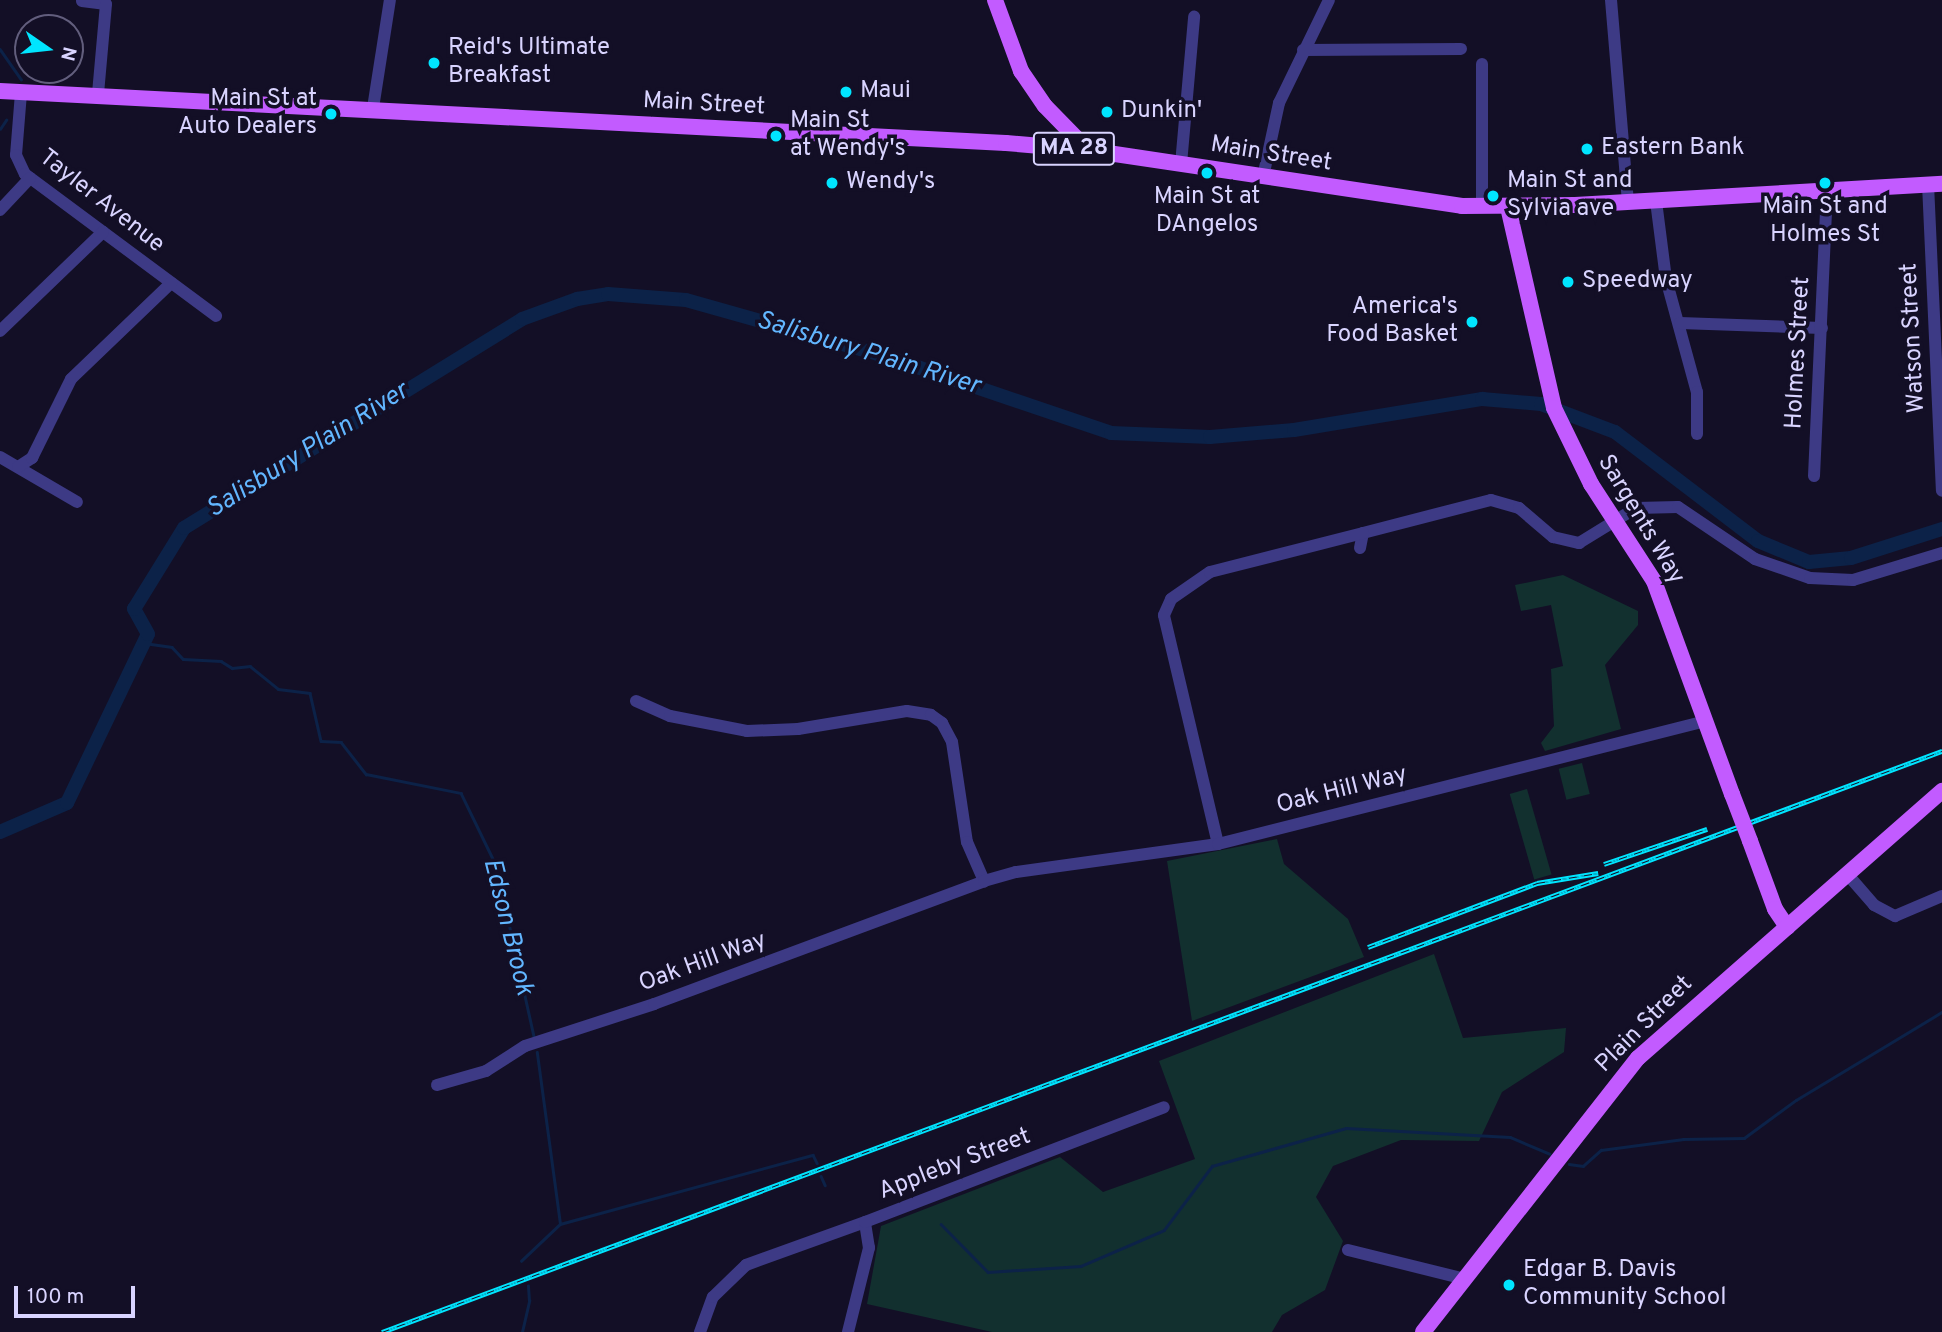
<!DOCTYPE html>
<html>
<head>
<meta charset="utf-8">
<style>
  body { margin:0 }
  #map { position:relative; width:1942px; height:1332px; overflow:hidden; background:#130f26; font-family:Overpass,sans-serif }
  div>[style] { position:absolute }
  .green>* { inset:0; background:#12302f; transform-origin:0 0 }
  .stream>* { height:2.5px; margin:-1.25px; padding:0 1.25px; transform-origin:1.25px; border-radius:1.25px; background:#0c2248 }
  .river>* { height:14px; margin:-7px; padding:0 7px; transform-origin:7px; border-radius:7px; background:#0c2248 }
  .minor>* { height:12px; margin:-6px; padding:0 6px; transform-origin:6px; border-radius:6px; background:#3d3a85 }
  .major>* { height:16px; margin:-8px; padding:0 8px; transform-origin:8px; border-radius:8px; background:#c25bff }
  .rail>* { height:5px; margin-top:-2.5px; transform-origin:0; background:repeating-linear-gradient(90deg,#130f26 0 8px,#00e5ff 0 16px); box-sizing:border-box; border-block:2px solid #00e5ff }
  .major-bridge>* { height:16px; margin:-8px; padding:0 8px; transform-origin:8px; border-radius:8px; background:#c25bff }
  .dots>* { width:19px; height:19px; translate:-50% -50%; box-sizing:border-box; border:4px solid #130f26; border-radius:50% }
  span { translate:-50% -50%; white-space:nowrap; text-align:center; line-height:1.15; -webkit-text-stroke:7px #130f26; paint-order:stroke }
  .shield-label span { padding:2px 5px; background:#130f26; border:2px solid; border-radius:5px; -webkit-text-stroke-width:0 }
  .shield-label { font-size:23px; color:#d9d4ff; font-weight:700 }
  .poi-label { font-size:24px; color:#d9d4ff }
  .left { translate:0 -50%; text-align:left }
  .right { translate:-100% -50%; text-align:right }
  .street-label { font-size:24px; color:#d9d4ff }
  .water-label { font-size:26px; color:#62b6ff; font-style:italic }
  .north { position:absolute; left:14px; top:14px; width:70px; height:70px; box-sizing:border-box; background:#130f26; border:2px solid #625e7d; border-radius:50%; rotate:104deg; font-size:19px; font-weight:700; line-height:28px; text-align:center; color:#d9d4ff }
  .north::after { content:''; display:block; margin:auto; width:24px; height:32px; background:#00e5ff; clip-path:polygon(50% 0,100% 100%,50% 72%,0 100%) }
  .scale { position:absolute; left:14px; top:1286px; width:121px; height:32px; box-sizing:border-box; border:4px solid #d9d4ff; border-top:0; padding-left:9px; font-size:21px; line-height:24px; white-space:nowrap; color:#d9d4ff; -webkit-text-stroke:5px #130f26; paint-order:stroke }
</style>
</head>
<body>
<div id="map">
  <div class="green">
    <i style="clip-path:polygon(1563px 575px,1638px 611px,1638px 625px,1605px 665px,1621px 729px,1545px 751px,1541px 743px,1554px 726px,1551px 669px,1563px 666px,1551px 605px,1521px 611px,1515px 585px)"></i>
    <i style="left:1582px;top:763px;width:32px;height:24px;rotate:76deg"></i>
    <i style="left:1527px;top:789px;width:89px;height:18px;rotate:74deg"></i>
    <i style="clip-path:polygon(1277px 839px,1284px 864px,1348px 919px,1364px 957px,1192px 1021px,1167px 861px)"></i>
    <i style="clip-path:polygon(1434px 954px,1463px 1038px,1566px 1028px,1564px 1052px,1502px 1092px,1479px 1141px,1401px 1140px,1333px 1166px,1316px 1197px,1343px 1241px,1325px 1290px,1282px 1315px,1272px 1332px,992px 1332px,867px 1304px,881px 1226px,1060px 1157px,1103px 1192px,1195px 1159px,1159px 1061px)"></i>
  </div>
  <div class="stream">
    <i style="left:0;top:49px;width:37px;rotate:55deg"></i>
    <i style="left:0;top:129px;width:11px;rotate:-56deg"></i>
    <i style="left:144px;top:643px;width:28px;rotate:8deg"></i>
    <i style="left:172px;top:647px;width:16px;rotate:47deg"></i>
    <i style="left:183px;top:659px;width:38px;rotate:3deg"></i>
    <i style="left:221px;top:661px;width:13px;rotate:32deg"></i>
    <i style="left:232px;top:668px;width:18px;rotate:-6deg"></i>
    <i style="left:250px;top:666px;width:36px;rotate:39deg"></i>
    <i style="left:278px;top:689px;width:32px;rotate:7deg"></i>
    <i style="left:310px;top:693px;width:49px;rotate:77.1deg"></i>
    <i style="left:321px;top:741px;width:20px;rotate:3deg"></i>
    <i style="left:341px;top:742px;width:41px;rotate:52deg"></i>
    <i style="left:366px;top:774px;width:97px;rotate:11.3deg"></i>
    <i style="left:461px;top:793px;width:80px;rotate:64.1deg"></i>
    <i style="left:496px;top:865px;width:175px;rotate:77.5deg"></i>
    <i style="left:1569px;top:1164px;width:14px;rotate:8deg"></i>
    <i style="left:1583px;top:1166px;width:24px;rotate:-42deg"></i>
    <i style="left:1601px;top:1150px;width:83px;rotate:-7.6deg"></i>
    <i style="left:1683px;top:1139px;width:61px;rotate:-0.9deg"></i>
    <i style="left:1744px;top:1138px;width:64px;rotate:-36.2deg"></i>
    <i style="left:1796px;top:1100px;width:170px;rotate:-31.1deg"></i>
    <i style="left:821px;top:1176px;width:10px;rotate:66deg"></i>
    <i style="left:560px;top:1224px;width:262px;rotate:-15.3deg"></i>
    <i style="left:813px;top:1155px;width:9px;rotate:63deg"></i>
    <i style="left:941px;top:1224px;width:67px;rotate:45.6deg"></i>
    <i style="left:988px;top:1272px;width:93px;rotate:-3.7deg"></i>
    <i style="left:1081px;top:1266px;width:90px;rotate:-23.4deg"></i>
    <i style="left:1164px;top:1230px;width:80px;rotate:-53.1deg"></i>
    <i style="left:1212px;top:1166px;width:139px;rotate:-15.8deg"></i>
    <i style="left:1346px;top:1128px;width:164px;rotate:3.1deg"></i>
    <i style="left:1510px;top:1137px;width:43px;rotate:23deg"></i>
    <i style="left:521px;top:1261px;width:54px;rotate:-43.5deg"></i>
    <i style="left:560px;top:1224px;width:173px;rotate:-97.7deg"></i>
    <i style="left:522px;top:1332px;width:32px;rotate:-77deg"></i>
    <i style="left:529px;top:1301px;width:15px;rotate:-94deg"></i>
  </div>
  <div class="river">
    <i style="left:0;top:832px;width:73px;rotate:-23.4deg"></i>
    <i style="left:67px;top:803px;width:187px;rotate:-64.4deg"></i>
    <i style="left:148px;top:634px;width:29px;rotate:-119deg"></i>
    <i style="left:134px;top:609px;width:95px;rotate:-58.3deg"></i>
    <i style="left:184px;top:528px;width:397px;rotate:-31.7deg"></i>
    <i style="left:522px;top:319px;width:59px;rotate:-20deg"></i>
    <i style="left:577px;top:299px;width:31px;rotate:-9deg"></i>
    <i style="left:608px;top:294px;width:78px;rotate:4.4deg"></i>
    <i style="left:686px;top:300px;width:204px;rotate:15.7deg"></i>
    <i style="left:882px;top:355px;width:242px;rotate:18.8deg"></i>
    <i style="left:1111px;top:433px;width:99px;rotate:2.3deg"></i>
    <i style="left:1210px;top:437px;width:84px;rotate:-4.8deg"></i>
    <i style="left:1294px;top:430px;width:191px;rotate:-9.4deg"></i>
    <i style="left:1482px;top:399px;width:59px;rotate:4.8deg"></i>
    <i style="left:1541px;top:404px;width:79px;rotate:20.7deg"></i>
    <i style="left:1615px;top:432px;width:180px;rotate:37.3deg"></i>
    <i style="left:1758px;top:541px;width:55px;rotate:22.4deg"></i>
    <i style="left:1809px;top:562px;width:42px;rotate:-5.4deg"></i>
    <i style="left:1851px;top:558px;width:96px;rotate:-17.7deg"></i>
  </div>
  <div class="minor">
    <i style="left:1611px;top:0;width:203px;rotate:85.2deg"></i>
    <i style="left:82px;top:1px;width:24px;rotate:7deg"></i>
    <i style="left:106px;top:4px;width:90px;rotate:95.1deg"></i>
    <i style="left:1303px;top:50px;width:158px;rotate:-0.4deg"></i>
    <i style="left:1482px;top:64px;width:143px;rotate:90deg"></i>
    <i style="left:21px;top:93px;width:62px;rotate:94.6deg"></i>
    <i style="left:16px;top:155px;width:21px;rotate:65deg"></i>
    <i style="left:25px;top:174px;width:238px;rotate:36.6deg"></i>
    <i style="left:373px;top:108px;width:109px;rotate:-81.1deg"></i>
    <i style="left:1181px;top:164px;width:148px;rotate:-84.9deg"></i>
    <i style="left:1263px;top:177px;width:76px;rotate:-77.8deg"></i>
    <i style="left:1279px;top:103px;width:114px;rotate:-64.1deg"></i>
    <i style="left:1928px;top:184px;width:307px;rotate:87.4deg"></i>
    <i style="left:1656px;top:201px;width:79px;rotate:82.7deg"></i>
    <i style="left:1666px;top:279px;width:117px;rotate:74.7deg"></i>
    <i style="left:1697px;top:392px;width:42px;rotate:90deg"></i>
    <i style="left:0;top:210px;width:44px;rotate:-46.8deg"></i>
    <i style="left:1680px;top:323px;width:142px;rotate:2deg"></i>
    <i style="left:0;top:331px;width:143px;rotate:-43.9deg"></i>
    <i style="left:0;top:457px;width:89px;rotate:30.3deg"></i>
    <i style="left:18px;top:467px;width:17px;rotate:-33deg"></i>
    <i style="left:32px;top:458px;width:88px;rotate:-63.7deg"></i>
    <i style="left:71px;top:379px;width:139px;rotate:-43.8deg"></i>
    <i style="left:1814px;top:476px;width:286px;rotate:-87.4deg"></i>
    <i style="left:1360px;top:548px;width:15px;rotate:-79deg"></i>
    <i style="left:1363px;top:533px;width:132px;rotate:-14.5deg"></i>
    <i style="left:1491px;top:500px;width:29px;rotate:16deg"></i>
    <i style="left:1519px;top:508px;width:45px;rotate:40.5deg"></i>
    <i style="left:1553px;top:537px;width:27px;rotate:13deg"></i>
    <i style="left:1579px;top:543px;width:67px;rotate:-31.6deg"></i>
    <i style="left:1636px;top:508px;width:42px;rotate:-1.4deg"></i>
    <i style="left:1678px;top:507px;width:93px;rotate:34deg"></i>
    <i style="left:1755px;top:559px;width:58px;rotate:19.1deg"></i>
    <i style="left:1810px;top:578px;width:43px;rotate:2.7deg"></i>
    <i style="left:1853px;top:580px;width:93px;rotate:-16.9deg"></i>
    <i style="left:636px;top:701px;width:37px;rotate:24deg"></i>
    <i style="left:670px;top:716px;width:78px;rotate:11deg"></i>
    <i style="left:747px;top:731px;width:51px;rotate:-2.2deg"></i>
    <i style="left:798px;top:729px;width:110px;rotate:-9.4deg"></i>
    <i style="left:907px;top:711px;width:24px;rotate:9deg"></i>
    <i style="left:931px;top:715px;width:14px;rotate:36deg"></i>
    <i style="left:942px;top:723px;width:21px;rotate:62deg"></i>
    <i style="left:952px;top:742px;width:101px;rotate:81.5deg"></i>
    <i style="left:967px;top:842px;width:43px;rotate:66.4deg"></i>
    <i style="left:1218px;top:844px;width:235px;rotate:-103.3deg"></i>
    <i style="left:1164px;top:615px;width:17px;rotate:-66deg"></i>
    <i style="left:1171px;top:599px;width:47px;rotate:-34.7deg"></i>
    <i style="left:1210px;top:572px;width:158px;rotate:-14.3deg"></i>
    <i style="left:1848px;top:875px;width:40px;rotate:49deg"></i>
    <i style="left:1874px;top:905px;width:24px;rotate:28deg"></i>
    <i style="left:1895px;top:916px;width:51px;rotate:-23.1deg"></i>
    <i style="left:437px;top:1085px;width:51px;rotate:-15.9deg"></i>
    <i style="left:486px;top:1071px;width:46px;rotate:-32.7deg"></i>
    <i style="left:525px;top:1046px;width:136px;rotate:-18deg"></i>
    <i style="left:654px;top:1004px;width:352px;rotate:-20.4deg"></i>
    <i style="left:984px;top:881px;width:33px;rotate:-16deg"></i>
    <i style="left:1016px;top:872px;width:204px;rotate:-7.9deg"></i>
    <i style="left:1218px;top:844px;width:503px;rotate:-14.15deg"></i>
    <i style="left:1348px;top:1250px;width:121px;rotate:13.9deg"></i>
    <i style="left:700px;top:1332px;width:37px;rotate:-70deg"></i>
    <i style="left:713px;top:1297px;width:46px;rotate:-44.1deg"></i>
    <i style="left:746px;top:1265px;width:127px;rotate:-19.9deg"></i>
    <i style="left:848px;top:1332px;width:87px;rotate:-76deg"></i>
    <i style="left:869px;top:1248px;width:26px;rotate:-99deg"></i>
    <i style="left:865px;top:1222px;width:320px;rotate:-21deg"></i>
  </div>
  <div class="major">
    <i style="left:995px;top:0;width:76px;rotate:69.9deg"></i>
    <i style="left:1021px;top:71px;width:42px;rotate:55.6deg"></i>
    <i style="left:1045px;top:106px;width:62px;rotate:45.7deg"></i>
    <i style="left:0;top:91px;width:1007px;rotate:2.96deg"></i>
    <i style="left:1006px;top:143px;width:82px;rotate:4.9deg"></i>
    <i style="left:1088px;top:150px;width:378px;rotate:8.5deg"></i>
    <i style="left:1462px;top:206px;width:113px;rotate:-0.5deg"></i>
    <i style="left:1575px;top:205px;width:368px;rotate:-3.3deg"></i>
    <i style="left:1508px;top:207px;width:206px;rotate:77.1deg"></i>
    <i style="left:1554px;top:408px;width:85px;rotate:64deg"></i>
    <i style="left:1591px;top:484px;width:116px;rotate:57deg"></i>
    <i style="left:1654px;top:581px;width:227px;rotate:69.9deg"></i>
    <i style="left:1750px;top:841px;width:72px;rotate:69.8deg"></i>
    <i style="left:1775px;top:909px;width:22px;rotate:56deg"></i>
    <i style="left:1423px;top:1332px;width:348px;rotate:-51.9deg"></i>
    <i style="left:1638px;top:1058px;width:405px;rotate:-41.3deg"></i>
  </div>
  <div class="rail">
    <i style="left:1604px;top:864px;width:109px;rotate:-18.8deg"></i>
    <i style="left:1368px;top:947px;width:181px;rotate:-20.7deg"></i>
    <i style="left:1537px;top:883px;width:62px;rotate:-9.3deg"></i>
    <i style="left:382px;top:1332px;width:1665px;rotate:-20.43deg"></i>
  </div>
  <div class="major-bridge">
    <i style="left:1732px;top:794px;width:50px;rotate:69deg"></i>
  </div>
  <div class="dots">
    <i style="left:434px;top:63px;background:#00e5ff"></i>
    <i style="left:846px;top:92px;background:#00e5ff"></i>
    <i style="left:1107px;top:112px;background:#00e5ff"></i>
    <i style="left:331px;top:114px;background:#00e5ff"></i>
    <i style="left:776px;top:136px;background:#00e5ff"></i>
    <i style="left:1587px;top:149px;background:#00e5ff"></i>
    <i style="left:1207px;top:173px;background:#00e5ff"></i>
    <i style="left:832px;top:183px;background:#00e5ff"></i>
    <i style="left:1825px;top:183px;background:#00e5ff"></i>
    <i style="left:1493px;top:196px;background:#00e5ff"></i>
    <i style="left:1568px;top:282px;background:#00e5ff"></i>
    <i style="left:1472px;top:322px;background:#00e5ff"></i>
    <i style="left:1509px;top:1285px;background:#00e5ff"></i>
  </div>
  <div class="shield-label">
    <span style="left:1074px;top:149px">MA 28</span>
  </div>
  <div class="poi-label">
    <span class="left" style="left:448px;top:63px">Reid's Ultimate<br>Breakfast</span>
    <span class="left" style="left:860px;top:92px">Maui</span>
    <span class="right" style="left:317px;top:114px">Main St at<br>Auto Dealers</span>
    <span class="left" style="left:1121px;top:112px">Dunkin'</span>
    <span class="left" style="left:790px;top:136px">Main St<br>at Wendy's</span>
    <span class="left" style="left:1601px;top:149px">Eastern Bank</span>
    <span class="left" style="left:1507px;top:196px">Main St and<br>Sylvia ave</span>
    <span class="left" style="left:846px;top:183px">Wendy's</span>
    <span style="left:1207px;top:212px">Main St at<br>DAngelos</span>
    <span style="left:1825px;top:222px">Main St and<br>Holmes St</span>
    <span class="left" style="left:1582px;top:282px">Speedway</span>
    <span class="right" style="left:1458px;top:322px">America's<br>Food Basket</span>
    <span class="left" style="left:1523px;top:1285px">Edgar B. Davis<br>Community School</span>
  </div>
  <div class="street-label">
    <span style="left:704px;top:105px;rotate:3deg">Main Street</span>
    <span style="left:1271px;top:155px;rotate:9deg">Main Street</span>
    <span style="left:101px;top:202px;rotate:38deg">Tayler Avenue</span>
    <span style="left:1914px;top:338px;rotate:-93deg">Watson Street</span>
    <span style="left:1799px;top:353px;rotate:-87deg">Holmes Street</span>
    <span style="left:1640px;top:520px;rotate:59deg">Sargents Way</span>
    <span style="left:1342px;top:791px;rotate:-14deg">Oak Hill Way</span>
    <span style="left:703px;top:963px;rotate:-20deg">Oak Hill Way</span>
    <span style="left:1645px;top:1025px;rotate:-45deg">Plain Street</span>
    <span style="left:955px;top:1165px;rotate:-21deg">Appleby Street</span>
  </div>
  <div class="water-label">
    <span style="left:868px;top:354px;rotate:17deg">Salisbury Plain River</span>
    <span style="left:308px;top:451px;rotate:-32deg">Salisbury Plain River</span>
    <span style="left:507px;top:927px;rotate:76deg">Edson Brook</span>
  </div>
  <div class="north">N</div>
  <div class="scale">100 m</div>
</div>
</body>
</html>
